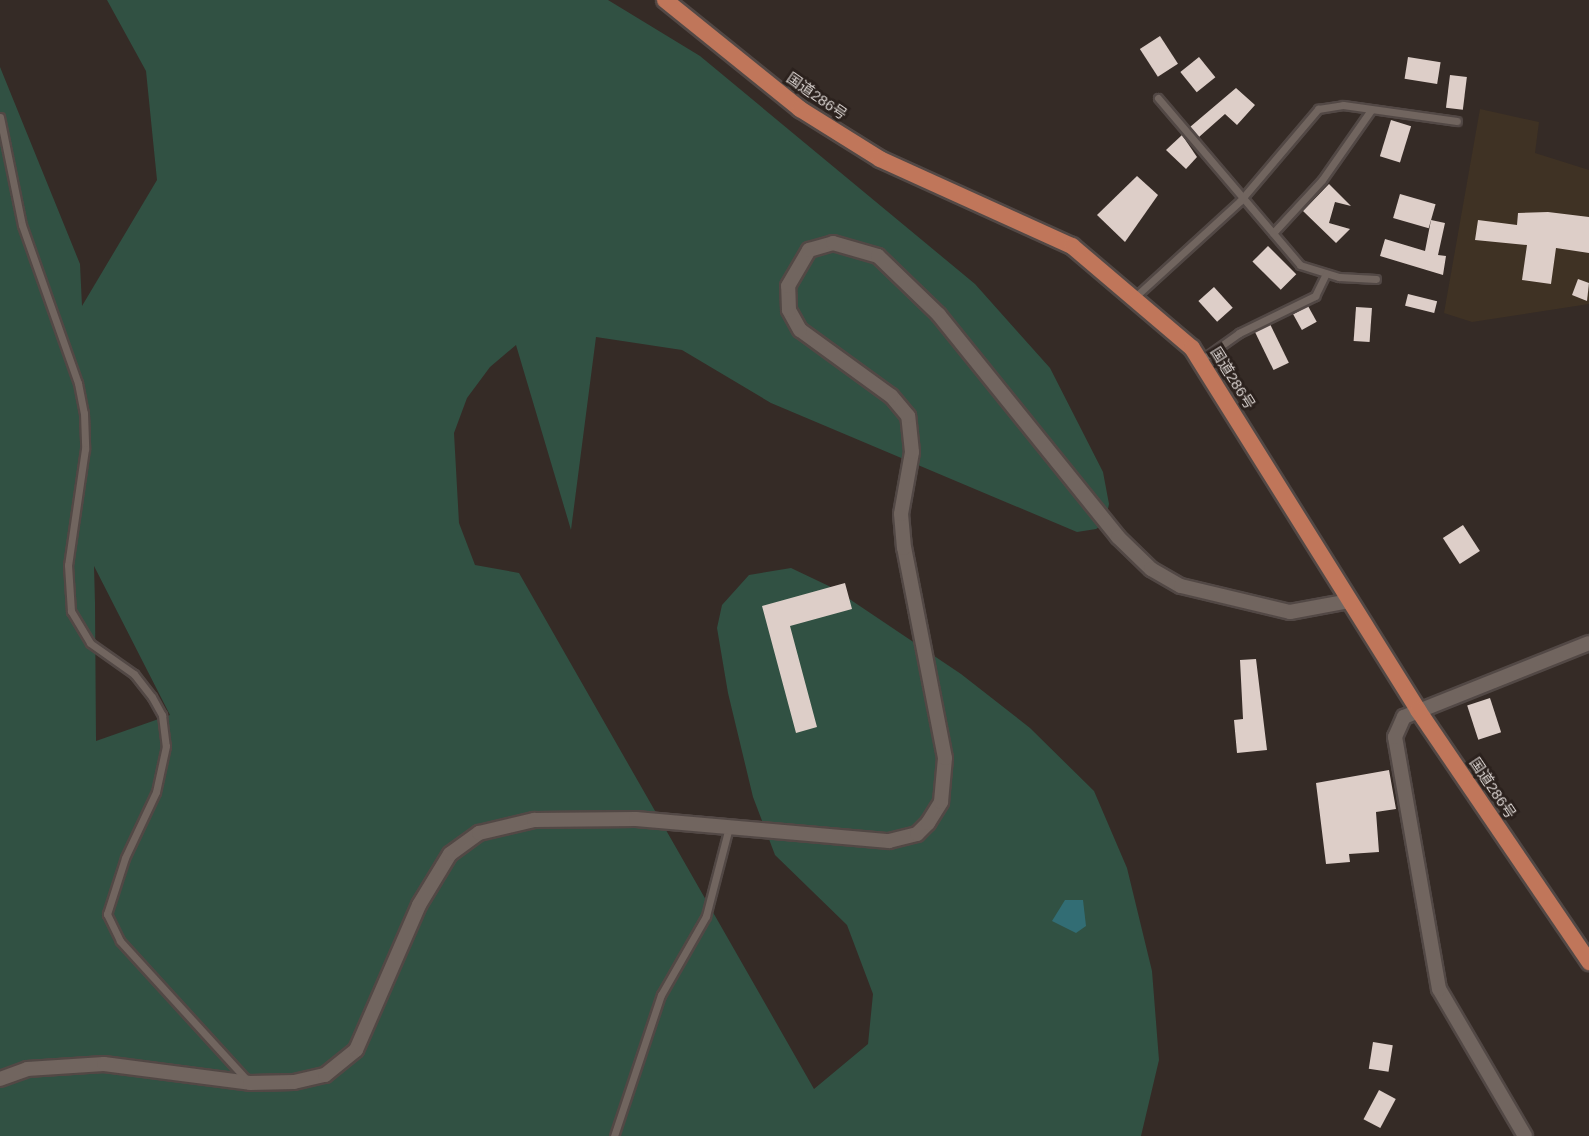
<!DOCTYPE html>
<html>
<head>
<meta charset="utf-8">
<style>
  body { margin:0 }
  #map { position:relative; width:1589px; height:1136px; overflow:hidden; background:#352b26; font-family:Helvetica,"Noto Sans JP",sans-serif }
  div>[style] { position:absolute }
  .industrial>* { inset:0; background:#3f3224 }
  .green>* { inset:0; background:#315143 }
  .water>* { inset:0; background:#326d74 }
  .building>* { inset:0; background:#ddcec8; transform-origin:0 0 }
  .roads { filter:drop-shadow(2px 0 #524845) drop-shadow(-2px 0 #524845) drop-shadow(0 2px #524845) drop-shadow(0 -2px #524845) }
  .service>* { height:7px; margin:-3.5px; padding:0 3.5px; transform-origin:3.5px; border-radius:3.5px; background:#71655f }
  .minor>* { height:14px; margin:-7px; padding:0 7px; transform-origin:7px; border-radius:7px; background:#71655f }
  .trunk>* { height:16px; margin:-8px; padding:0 8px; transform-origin:8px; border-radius:8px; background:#c0765a }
  span { translate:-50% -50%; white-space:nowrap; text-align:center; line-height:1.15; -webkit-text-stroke:6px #2b211d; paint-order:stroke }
  .street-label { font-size:15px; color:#d9d2cf }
</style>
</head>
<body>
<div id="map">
  <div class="industrial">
    <i style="clip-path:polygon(1480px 109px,1539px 122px,1535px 153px,1589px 170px,1589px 304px,1472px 322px,1444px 313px)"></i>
  </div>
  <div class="green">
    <i style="clip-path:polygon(evenodd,107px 0,608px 0,700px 56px,975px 284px,1050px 368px,1103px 472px,1109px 504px,1105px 523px,1096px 529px,1077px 532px,771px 403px,682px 350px,596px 337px,571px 530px,516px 345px,490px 367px,467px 398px,454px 433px,459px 523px,475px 565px,519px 573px,814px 1089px,868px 1044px,873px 994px,847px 925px,775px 855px,753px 797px,728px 693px,717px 628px,722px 605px,749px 575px,791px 568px,833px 588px,961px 674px,1030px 728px,1094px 791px,1127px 868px,1152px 971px,1159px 1060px,1141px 1136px,0 1136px,0 67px,80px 264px,82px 306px,157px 180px,146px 71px,107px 0,94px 566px,170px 715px,96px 741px,95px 603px,94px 566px)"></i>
  </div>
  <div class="water">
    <i style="clip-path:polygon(1065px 900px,1083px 900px,1086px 926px,1076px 933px,1052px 921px)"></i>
  </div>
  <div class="building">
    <i style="left:1160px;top:36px;width:33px;height:24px;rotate:57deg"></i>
    <i style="left:1199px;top:57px;width:26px;height:24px;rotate:51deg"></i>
    <i style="left:1408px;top:57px;width:33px;height:22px;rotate:9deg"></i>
    <i style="left:1450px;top:75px;width:17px;height:33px;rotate:7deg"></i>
    <i style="clip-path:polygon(1236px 88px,1255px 105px,1237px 125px,1225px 114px,1199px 137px,1190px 127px)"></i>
    <i style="left:1391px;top:120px;width:21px;height:38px;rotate:17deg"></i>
    <i style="clip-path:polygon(1182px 135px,1197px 157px,1186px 169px,1166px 150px)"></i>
    <i style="clip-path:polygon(1137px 176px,1158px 195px,1125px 242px,1097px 215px)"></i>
    <i style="clip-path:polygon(1329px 184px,1351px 206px,1335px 202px,1329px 223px,1350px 229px,1336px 243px,1303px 211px)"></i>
    <i style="left:1400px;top:194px;width:37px;height:25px;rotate:16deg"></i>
    <i style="clip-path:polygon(1548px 212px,1589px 217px,1589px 253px,1556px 248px,1551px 284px,1522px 280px,1527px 245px,1475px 240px,1478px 220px,1517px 225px,1518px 213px)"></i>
    <i style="clip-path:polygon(1431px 220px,1445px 223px,1438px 255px,1446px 256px,1443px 275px,1380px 256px,1385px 239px,1425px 251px)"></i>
    <i style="left:1268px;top:246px;width:40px;height:22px;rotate:45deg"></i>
    <i style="clip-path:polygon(1578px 279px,1589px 283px,1587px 301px,1572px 295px)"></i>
    <i style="left:1214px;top:287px;width:28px;height:21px;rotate:48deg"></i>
    <i style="left:1408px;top:294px;width:30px;height:12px;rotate:14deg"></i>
    <i style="left:1308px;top:306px;width:18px;height:17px;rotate:61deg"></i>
    <i style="left:1356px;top:307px;width:16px;height:34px;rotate:4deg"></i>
    <i style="left:1270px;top:324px;width:43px;height:17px;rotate:64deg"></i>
    <i style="left:1463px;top:525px;width:31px;height:24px;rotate:57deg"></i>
    <i style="clip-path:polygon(845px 583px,852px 609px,790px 626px,817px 727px,796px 733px,762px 606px)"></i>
    <i style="clip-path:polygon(1256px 659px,1267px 750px,1237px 753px,1234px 720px,1243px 719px,1240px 660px)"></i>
    <i style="left:1490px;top:698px;width:36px;height:24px;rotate:72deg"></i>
    <i style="clip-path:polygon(1389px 770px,1396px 809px,1376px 812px,1379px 852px,1349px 854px,1350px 862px,1326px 864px,1316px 783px)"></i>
    <i style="left:1373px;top:1042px;width:20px;height:27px;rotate:9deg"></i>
    <i style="left:1379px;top:1090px;width:19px;height:33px;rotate:28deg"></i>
  </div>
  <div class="roads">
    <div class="service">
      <i style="left:1158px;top:98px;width:219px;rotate:49.6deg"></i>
      <i style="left:1300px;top:265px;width:41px;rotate:17.1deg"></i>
      <i style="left:1339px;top:277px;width:37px;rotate:3deg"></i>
      <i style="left:0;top:117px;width:110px;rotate:78.5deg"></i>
      <i style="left:22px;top:225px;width:168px;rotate:70.5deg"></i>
      <i style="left:78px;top:383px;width:31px;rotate:79deg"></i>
      <i style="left:84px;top:413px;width:36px;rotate:88deg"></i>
      <i style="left:85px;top:449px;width:117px;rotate:98.3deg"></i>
      <i style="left:68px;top:565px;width:46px;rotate:86.3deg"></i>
      <i style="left:71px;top:611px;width:37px;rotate:59deg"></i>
      <i style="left:90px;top:643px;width:54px;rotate:35.2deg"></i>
      <i style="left:134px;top:674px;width:29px;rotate:52deg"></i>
      <i style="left:152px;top:697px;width:21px;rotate:61deg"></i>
      <i style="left:162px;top:715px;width:31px;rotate:83deg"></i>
      <i style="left:166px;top:746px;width:47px;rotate:102.3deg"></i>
      <i style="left:156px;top:792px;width:73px;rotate:115.2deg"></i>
      <i style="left:125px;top:858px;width:59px;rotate:107.8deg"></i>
      <i style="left:107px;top:914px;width:30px;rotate:64deg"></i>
      <i style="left:120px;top:941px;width:190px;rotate:47.6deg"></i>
      <i style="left:1273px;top:233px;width:72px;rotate:-47.2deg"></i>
      <i style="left:1322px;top:180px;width:85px;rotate:-55deg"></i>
      <i style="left:1136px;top:296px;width:141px;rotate:-42.4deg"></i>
      <i style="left:1240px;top:201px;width:121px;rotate:-49.7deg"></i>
      <i style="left:1318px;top:109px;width:25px;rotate:-9deg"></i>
      <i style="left:1343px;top:105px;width:115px;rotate:8deg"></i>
      <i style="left:1201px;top:360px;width:47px;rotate:-35.4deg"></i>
      <i style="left:1239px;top:333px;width:85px;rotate:-26deg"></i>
      <i style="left:1315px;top:296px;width:25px;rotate:-64deg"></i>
      <i style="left:614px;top:1136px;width:149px;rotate:-71.6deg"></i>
      <i style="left:661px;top:995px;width:91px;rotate:-60.3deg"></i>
      <i style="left:706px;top:916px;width:88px;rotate:-75.5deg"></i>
    </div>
    <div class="minor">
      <i style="left:0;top:1079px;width:29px;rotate:-20deg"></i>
      <i style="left:27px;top:1069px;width:77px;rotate:-3.7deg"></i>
      <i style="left:104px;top:1064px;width:147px;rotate:7.4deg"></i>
      <i style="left:250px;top:1083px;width:44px;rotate:-1.3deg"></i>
      <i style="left:294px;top:1082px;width:32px;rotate:-13deg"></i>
      <i style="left:325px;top:1075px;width:40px;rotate:-39deg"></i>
      <i style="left:356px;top:1050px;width:158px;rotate:-66.5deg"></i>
      <i style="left:419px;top:905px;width:60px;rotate:-58.7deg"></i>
      <i style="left:450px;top:854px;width:36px;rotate:-36deg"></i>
      <i style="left:479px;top:833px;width:57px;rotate:-13.3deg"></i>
      <i style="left:534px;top:820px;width:102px;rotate:-0.6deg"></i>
      <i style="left:636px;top:819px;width:254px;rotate:5deg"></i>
      <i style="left:889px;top:841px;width:29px;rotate:-14deg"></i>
      <i style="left:917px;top:834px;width:16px;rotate:-45deg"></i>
      <i style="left:928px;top:823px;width:25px;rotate:-58deg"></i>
      <i style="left:941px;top:802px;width:44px;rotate:-84.8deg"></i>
      <i style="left:945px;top:758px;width:214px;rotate:-101deg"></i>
      <i style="left:904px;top:548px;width:34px;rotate:-95deg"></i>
      <i style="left:901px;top:514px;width:63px;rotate:-79.9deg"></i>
      <i style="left:912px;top:452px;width:36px;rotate:-96deg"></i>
      <i style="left:908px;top:416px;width:26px;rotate:-130deg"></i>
      <i style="left:891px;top:396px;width:112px;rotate:-144deg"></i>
      <i style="left:800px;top:330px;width:23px;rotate:-119deg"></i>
      <i style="left:789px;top:310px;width:24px;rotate:-92deg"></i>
      <i style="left:788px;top:286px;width:42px;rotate:-59.7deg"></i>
      <i style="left:809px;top:250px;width:25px;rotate:-16deg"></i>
      <i style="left:833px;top:243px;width:47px;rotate:16.1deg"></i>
      <i style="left:878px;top:256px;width:85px;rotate:44deg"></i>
      <i style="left:939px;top:315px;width:285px;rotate:51.1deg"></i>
      <i style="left:1118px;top:537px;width:46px;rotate:44.1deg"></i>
      <i style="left:1151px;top:569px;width:34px;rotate:30deg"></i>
      <i style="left:1181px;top:586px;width:112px;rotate:13.4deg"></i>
      <i style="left:1290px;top:612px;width:61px;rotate:-10.4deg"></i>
      <i style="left:1525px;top:1136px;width:170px;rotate:-120.3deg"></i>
      <i style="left:1439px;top:989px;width:256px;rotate:-99.9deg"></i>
      <i style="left:1395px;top:737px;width:22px;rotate:-66deg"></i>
      <i style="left:1404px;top:717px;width:199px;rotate:-21.8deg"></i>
    </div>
    <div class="trunk">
      <i style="left:665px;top:0;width:174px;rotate:38.9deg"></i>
      <i style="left:800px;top:109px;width:94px;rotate:32deg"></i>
      <i style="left:880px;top:159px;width:211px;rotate:24.4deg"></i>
      <i style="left:1072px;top:246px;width:157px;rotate:40.4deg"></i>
      <i style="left:1192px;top:348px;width:427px;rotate:58deg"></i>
      <i style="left:1418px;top:710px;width:305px;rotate:55.8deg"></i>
    </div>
  </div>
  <div class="street-label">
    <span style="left:817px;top:96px;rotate:35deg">国道286号</span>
    <span style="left:1233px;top:378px;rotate:58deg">国道286号</span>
    <span style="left:1493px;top:788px;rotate:56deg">国道286号</span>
  </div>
</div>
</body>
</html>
